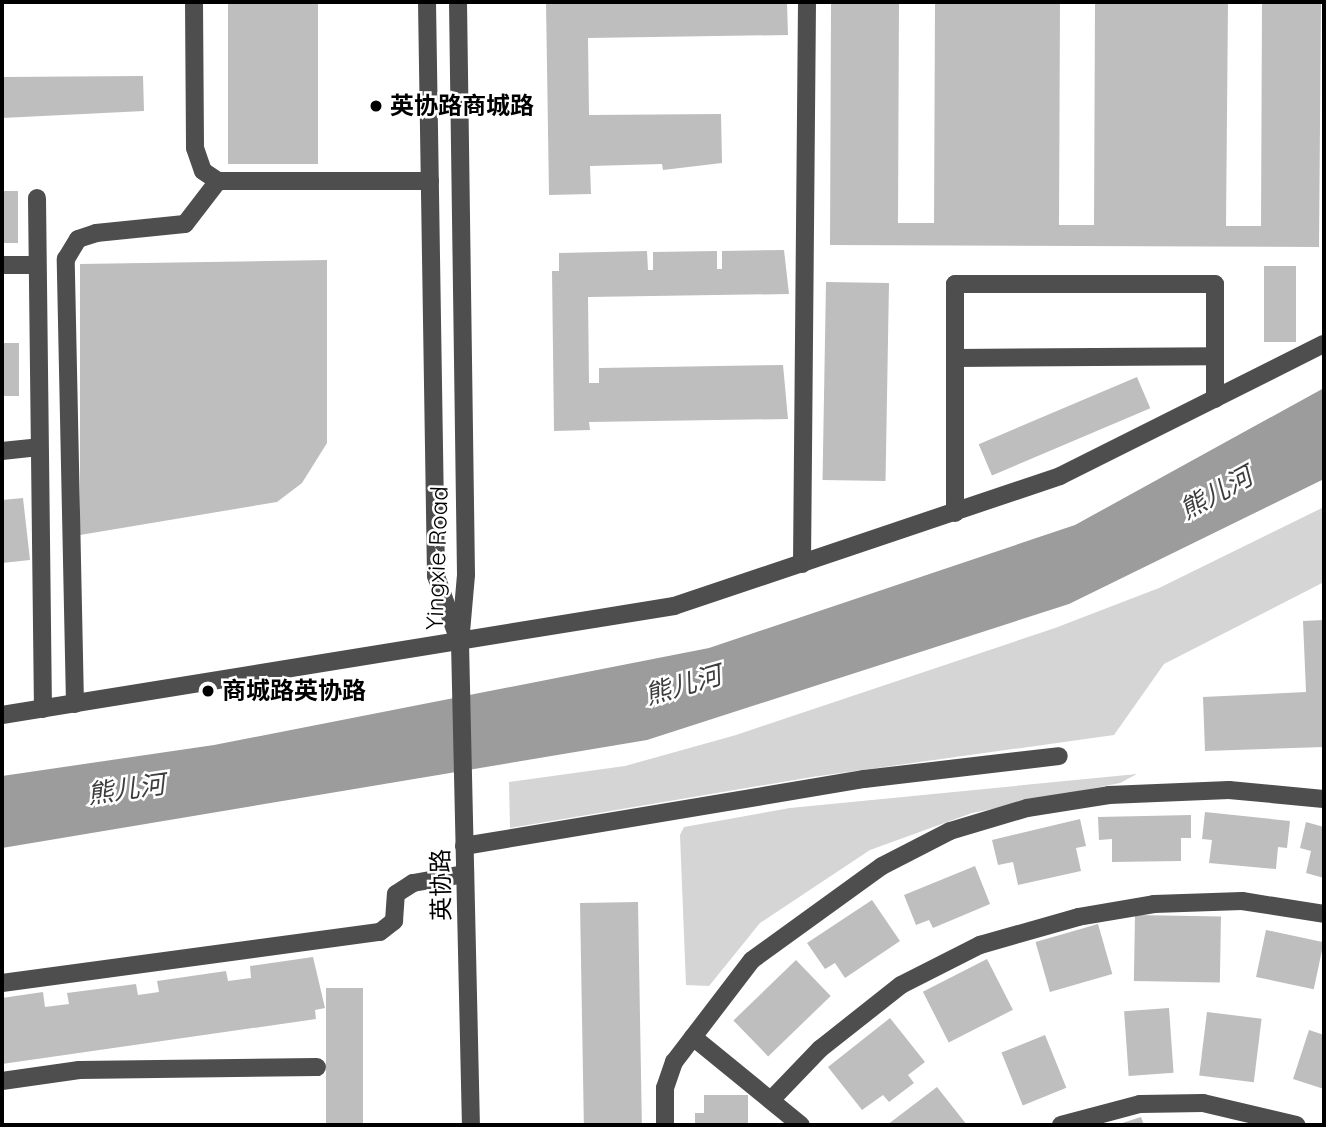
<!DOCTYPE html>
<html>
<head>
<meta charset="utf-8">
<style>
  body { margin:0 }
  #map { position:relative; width:1326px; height:1127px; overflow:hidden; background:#fff; font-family:Quicksand,"Noto Sans SC",sans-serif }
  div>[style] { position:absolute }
  .green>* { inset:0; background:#d5d5d5 }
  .water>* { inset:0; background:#9c9c9c }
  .building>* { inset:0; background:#bebebe; transform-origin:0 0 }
  .minor>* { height:18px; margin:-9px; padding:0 9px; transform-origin:9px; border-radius:9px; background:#4e4e4e }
  .dots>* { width:19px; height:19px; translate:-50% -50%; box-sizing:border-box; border:4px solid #fff; border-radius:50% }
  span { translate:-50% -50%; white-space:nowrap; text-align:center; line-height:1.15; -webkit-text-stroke:5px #fff; paint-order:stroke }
  .poi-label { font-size:24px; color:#000; font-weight:700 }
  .left { translate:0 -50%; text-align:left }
  .street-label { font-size:24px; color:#000 }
  .water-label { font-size:26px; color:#3d3d3d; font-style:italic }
  .frame { position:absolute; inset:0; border:4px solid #000; pointer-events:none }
</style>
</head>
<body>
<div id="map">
  <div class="green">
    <i style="clip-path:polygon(1324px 507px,1324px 582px,1164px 664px,1114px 735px,812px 777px,510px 828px,509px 782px,625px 766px,736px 735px,1055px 628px,1159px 588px)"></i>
    <i style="clip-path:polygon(1137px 774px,1120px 783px,972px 813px,870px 850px,760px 923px,709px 986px,686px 985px,680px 835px,684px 827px,790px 808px)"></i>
  </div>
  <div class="water">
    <i style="clip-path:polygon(1324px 388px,1324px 479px,1069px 604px,647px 740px,2px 848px,2px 776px,214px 745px,709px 648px,1075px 525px)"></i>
  </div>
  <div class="building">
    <i style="left:228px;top:2px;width:90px;height:162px"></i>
    <i style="clip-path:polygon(546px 2px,787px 2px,788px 35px,588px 38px,589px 115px,721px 114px,722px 163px,663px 170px,662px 164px,590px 166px,591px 194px,549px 195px)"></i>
    <i style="clip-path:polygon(831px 2px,899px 2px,898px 223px,934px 223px,935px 2px,1060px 2px,1059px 225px,1094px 225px,1095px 2px,1228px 2px,1226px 226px,1261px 226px,1262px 2px,1321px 2px,1319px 247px,830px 245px)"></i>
    <i style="clip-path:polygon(143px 76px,144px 111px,2px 118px,2px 77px)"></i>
    <i style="left:2px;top:191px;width:16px;height:52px"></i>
    <i style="clip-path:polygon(784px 250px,789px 294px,588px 297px,589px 383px,599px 383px,599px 368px,783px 365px,788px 419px,589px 422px,590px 430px,554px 431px,552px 271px,559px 271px,559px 253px,647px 251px,648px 270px,653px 270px,653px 252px,717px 251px,717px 269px,722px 269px,722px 251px)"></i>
    <i style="clip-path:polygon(327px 260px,327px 443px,302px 483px,277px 502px,80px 535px,80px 264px)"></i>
    <i style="left:1264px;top:266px;width:32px;height:76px"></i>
    <i style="left:826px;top:282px;width:63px;height:198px;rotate:1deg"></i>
    <i style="left:2px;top:343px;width:17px;height:53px"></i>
    <i style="left:1137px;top:377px;width:34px;height:172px;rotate:67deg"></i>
    <i style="clip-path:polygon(23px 498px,30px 560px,2px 563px,2px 500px)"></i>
    <i style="clip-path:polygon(1324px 620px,1324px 747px,1205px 751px,1203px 697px,1306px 692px,1303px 621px)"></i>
    <i style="clip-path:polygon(1205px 812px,1290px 821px,1287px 848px,1278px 847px,1276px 869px,1209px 863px,1212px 840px,1202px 839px)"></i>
    <i style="clip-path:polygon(1191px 815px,1191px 838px,1181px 838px,1181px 861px,1112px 862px,1112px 839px,1099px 840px,1098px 817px)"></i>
    <i style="clip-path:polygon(1080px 819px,1086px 846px,1076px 848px,1081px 871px,1018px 885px,1013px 862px,998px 865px,992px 840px)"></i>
    <i style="clip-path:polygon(1306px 822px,1324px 827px,1324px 878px,1306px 873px,1311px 851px,1300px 848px)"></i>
    <i style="clip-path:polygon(975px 866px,990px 904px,933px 928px,929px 920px,916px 925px,904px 895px)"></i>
    <i style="clip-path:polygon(872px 900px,900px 941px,845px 978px,835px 963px,825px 969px,807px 943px)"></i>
    <i style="left:638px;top:902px;width:223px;height:58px;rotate:89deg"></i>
    <i style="left:1135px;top:915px;width:86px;height:66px;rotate:1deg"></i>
    <i style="left:1098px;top:924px;width:52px;height:65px;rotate:74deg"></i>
    <i style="left:1266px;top:930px;width:59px;height:48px;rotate:12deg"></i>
    <i style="clip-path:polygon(313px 957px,325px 1008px,315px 1010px,316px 1019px,2px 1064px,2px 998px,43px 992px,45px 1007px,69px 1004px,67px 993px,136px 984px,138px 995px,159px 992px,157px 981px,226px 971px,228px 981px,251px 978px,250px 966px)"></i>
    <i style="left:987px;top:959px;width:57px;height:72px;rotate:63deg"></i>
    <i style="left:796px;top:960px;width:50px;height:87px;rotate:46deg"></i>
    <i style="left:326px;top:988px;width:37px;height:137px"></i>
    <i style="left:1169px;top:1008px;width:65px;height:45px;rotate:86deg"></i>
    <i style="left:1207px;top:1012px;width:55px;height:64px;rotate:7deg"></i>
    <i style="clip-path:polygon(890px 1018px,925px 1062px,908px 1075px,914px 1083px,889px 1102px,883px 1095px,862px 1110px,828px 1067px)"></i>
    <i style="clip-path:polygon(1309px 1030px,1324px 1035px,1324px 1089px,1293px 1079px)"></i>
    <i style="left:1045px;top:1035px;width:57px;height:47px;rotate:68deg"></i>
    <i style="clip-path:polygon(937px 1087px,967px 1125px,887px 1125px)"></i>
    <i style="clip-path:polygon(704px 1095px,748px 1095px,748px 1125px,695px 1125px,695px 1113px,704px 1113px)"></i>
    <i style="clip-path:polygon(1141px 1117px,1144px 1125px,1116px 1125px)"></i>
  </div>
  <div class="minor">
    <i style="left:194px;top:2px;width:146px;rotate:89.6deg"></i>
    <i style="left:195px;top:148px;width:24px;rotate:71deg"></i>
    <i style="left:203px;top:171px;width:18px;rotate:34deg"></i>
    <i style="left:218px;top:181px;width:212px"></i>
    <i style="left:427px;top:2px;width:574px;rotate:89.1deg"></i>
    <i style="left:436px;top:576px;width:66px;rotate:70.5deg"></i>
    <i style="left:458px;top:2px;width:573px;rotate:89.2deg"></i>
    <i style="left:466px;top:575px;width:68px;rotate:95deg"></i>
    <i style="left:460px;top:643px;width:482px;rotate:88.7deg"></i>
    <i style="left:37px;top:198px;width:511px;rotate:89.33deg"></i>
    <i style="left:2px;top:265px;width:35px"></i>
    <i style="left:956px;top:358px;width:259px;rotate:-0.4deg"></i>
    <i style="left:2px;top:451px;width:37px;rotate:-6deg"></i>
    <i style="left:955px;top:513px;width:229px;rotate:-90deg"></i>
    <i style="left:955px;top:284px;width:260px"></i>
    <i style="left:1215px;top:284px;width:115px;rotate:90deg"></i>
    <i style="left:802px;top:564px;width:562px;rotate:-89.49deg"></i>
    <i style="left:75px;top:704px;width:445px;rotate:-91.2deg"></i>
    <i style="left:66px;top:259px;width:23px;rotate:-59deg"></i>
    <i style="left:78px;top:239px;width:19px;rotate:-18deg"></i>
    <i style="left:96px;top:233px;width:89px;rotate:-5.8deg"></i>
    <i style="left:185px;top:224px;width:54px;rotate:-52.5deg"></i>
    <i style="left:2px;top:715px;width:681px;rotate:-9.21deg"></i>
    <i style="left:674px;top:606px;width:407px;rotate:-18.6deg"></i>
    <i style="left:1060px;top:476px;width:295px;rotate:-26.6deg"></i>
    <i style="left:464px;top:846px;width:406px;rotate:-9.5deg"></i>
    <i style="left:864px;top:779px;width:196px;rotate:-6.7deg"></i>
    <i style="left:2px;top:983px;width:381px;rotate:-7.7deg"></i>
    <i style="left:380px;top:932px;width:18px;rotate:-38deg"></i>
    <i style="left:394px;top:921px;width:27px;rotate:-86deg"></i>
    <i style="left:396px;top:894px;width:20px;rotate:-33deg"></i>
    <i style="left:413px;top:883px;width:53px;rotate:-9.8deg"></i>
    <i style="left:693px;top:1037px;width:139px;rotate:39.2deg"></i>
    <i style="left:2px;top:1081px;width:78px;rotate:-8.1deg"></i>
    <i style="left:79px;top:1070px;width:238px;rotate:-0.7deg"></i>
    <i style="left:771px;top:1100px;width:71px;rotate:-46.1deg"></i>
    <i style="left:820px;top:1049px;width:103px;rotate:-38.3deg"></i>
    <i style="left:901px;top:985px;width:89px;rotate:-26.9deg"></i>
    <i style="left:980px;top:945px;width:102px;rotate:-15.9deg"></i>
    <i style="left:1078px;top:917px;width:77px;rotate:-9.7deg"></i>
    <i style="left:1154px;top:904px;width:88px;rotate:-2deg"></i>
    <i style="left:1242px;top:901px;width:83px;rotate:9deg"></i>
    <i style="left:665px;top:1125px;width:37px;rotate:-90deg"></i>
    <i style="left:665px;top:1088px;width:28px;rotate:-71deg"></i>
    <i style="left:674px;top:1062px;width:128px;rotate:-52.6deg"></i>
    <i style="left:752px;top:960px;width:160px;rotate:-35.9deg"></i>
    <i style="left:882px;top:866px;width:76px;rotate:-27.2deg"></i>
    <i style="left:950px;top:831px;width:80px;rotate:-16.6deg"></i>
    <i style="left:1027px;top:808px;width:83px;rotate:-9deg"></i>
    <i style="left:1109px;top:795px;width:120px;rotate:-2.4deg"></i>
    <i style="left:1229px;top:790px;width:95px;rotate:5.4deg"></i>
    <i style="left:1061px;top:1125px;width:82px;rotate:-14.9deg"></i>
    <i style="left:1140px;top:1104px;width:63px;rotate:-0.9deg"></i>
    <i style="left:1203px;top:1103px;width:96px;rotate:13.3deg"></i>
  </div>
  <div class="dots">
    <i style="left:376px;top:106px;background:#000"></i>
    <i style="left:208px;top:691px;background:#000"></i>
  </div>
  <div class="poi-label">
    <span class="left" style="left:390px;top:106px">英协路商城路</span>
    <span class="left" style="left:222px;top:691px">商城路英协路</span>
  </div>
  <div class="street-label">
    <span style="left:437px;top:558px;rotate:-88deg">Yingxie Road</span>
    <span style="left:441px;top:885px;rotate:-91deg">英协路</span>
  </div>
  <div class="water-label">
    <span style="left:1216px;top:493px;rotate:-29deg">熊儿河</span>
    <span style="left:683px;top:685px;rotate:-16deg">熊儿河</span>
    <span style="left:126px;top:789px;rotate:-8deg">熊儿河</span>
  </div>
  <div class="frame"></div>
</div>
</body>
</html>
